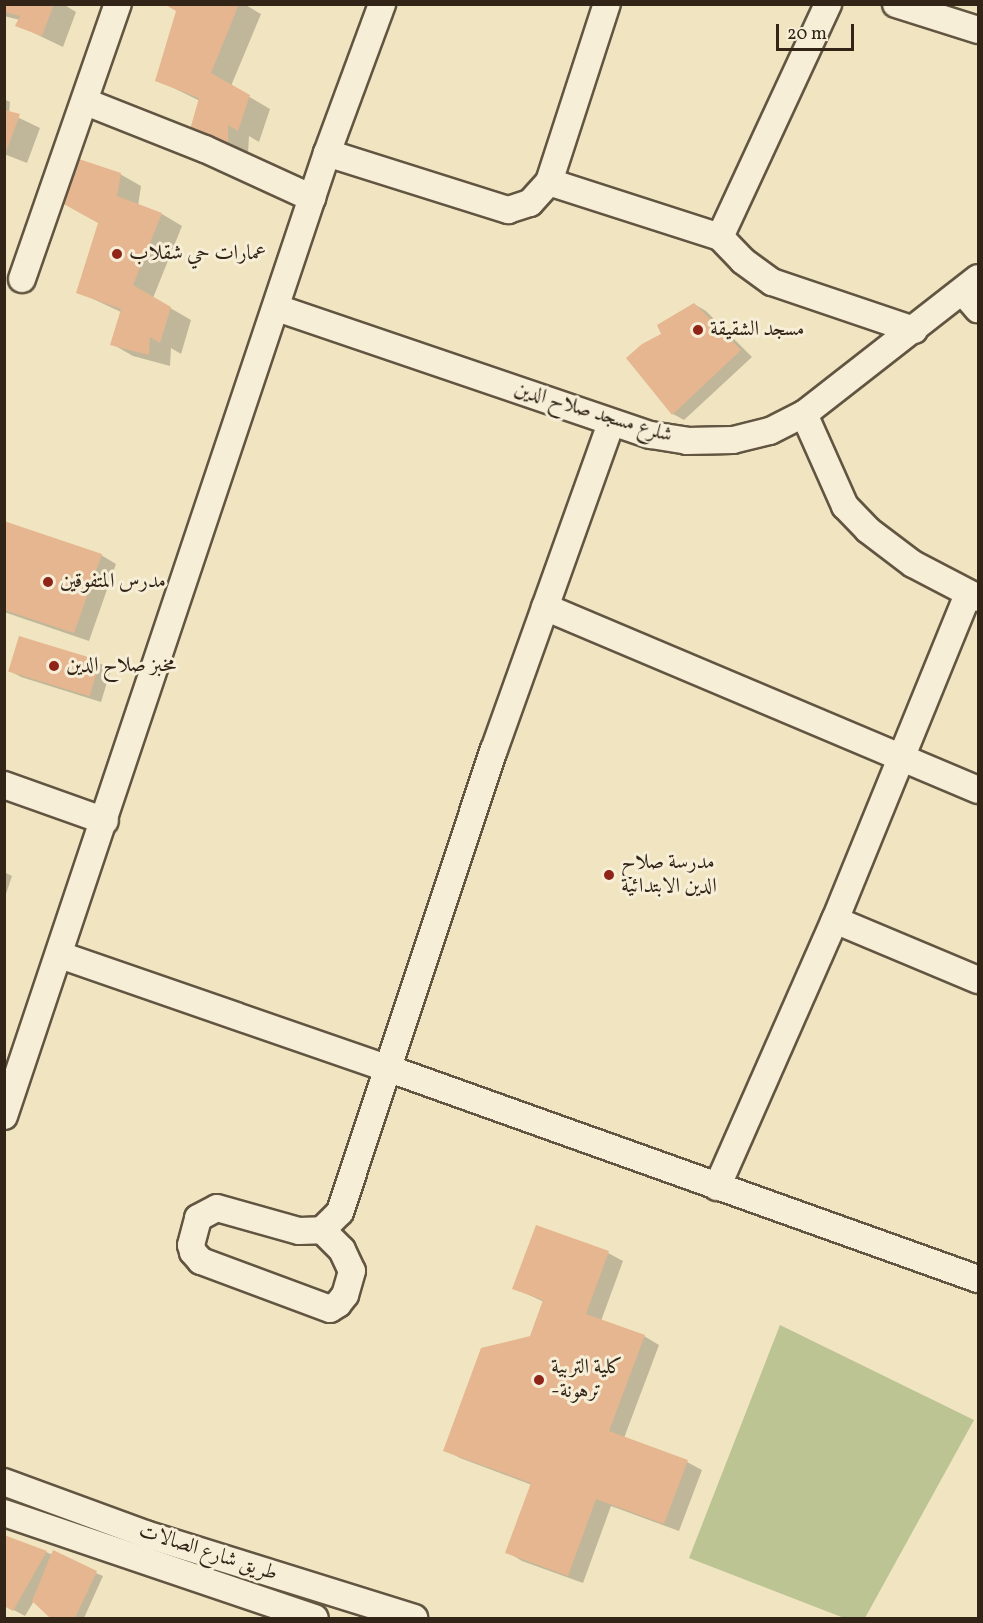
<!DOCTYPE html>
<html>
<head>
<meta charset="utf-8">
<style>
  body { margin:0 }
  #map { position:relative; width:983px; height:1623px; overflow:hidden; background:#f1e5c1; font-family:Vollkorn,Amiri,serif }
  div>[style] { position:absolute }
  .green>* { inset:0; background:#bbc492 }
  .shadow>* { inset:0; background:#0003 }
  .building>* { inset:0; background:#e5b690; transform-origin:0 0 }
  .roads { filter:drop-shadow(2px 0 #625542) drop-shadow(-2px 0 #625542) drop-shadow(0 2px #625542) drop-shadow(0 -2px #625542) }
  .minor>* { height:26px; margin:-13px; padding:0 13px; transform-origin:13px; border-radius:13px; background:#f6eed7 }
  .dots>* { width:16px; height:16px; translate:-50% -50%; box-sizing:border-box; border:3px solid #f6eed7; border-radius:50% }
  span { translate:-50% -50%; white-space:nowrap; text-align:center; line-height:1.15; -webkit-text-stroke:6px #f6eed7; paint-order:stroke }
  .poi-label { font-size:21px; color:#322517 }
  .left { translate:0 -50%; text-align:left }
  .street-label { font-size:21px; color:#322517 }
  .frame { position:absolute; inset:0; border:6px solid #322517; pointer-events:none }
  .scale { position:absolute; left:776px; top:24px; width:78px; height:27px; box-sizing:border-box; border:3px solid #322517; border-top:0; padding-left:8px; font-size:18px; line-height:21px; white-space:nowrap; color:#322517; -webkit-text-stroke:4px #f6eed7; paint-order:stroke }
</style>
</head>
<body>
<div id="map">
  <div class="green">
    <i style="clip-path:polygon(780px 1325px,974px 1420px,865px 1618px,844px 1618px,689px 1558px)"></i>
  </div>
  <div class="shadow">
    <i style="clip-path:polygon(4px 4px,63px 4px,76px 12px,63px 47px,17px 25px,20px 20px,4px 16px)"></i>
    <i style="clip-path:polygon(166px 4px,244px 4px,261px 14px,231px 86px,270px 109px,259px 142px,249px 136px,248px 154px,211px 145px,200px 101px,157px 80px,178px 11px)"></i>
    <i style="clip-path:polygon(4px 99px,10px 102px,9px 113px,40px 128px,27px 163px,4px 154px)"></i>
    <i style="clip-path:polygon(120px 174px,141px 186px,138px 206px,162px 214px,182px 226px,153px 298px,191px 320px,181px 354px,171px 348px,170px 366px,133px 356px,112px 344px,121px 312px,78px 292px)"></i>
    <i style="clip-path:polygon(694px 304px,706px 311px,752px 357px,684px 420px,673px 414px,663px 334px)"></i>
    <i style="clip-path:polygon(4px 523px,101px 555px,116px 564px,89px 641px,4px 612px)"></i>
    <i style="clip-path:polygon(20px 638px,99px 663px,111px 669px,101px 702px,21px 677px,10px 671px)"></i>
    <i style="clip-path:polygon(4px 872px,12px 876px,4px 900px)"></i>
    <i style="clip-path:polygon(608px 1253px,623px 1261px,601px 1321px,644px 1336px,659px 1345px,624px 1438px,687px 1462px,702px 1470px,679px 1531px,611px 1506px,583px 1583px,522px 1561px,507px 1552px,532px 1485px,460px 1458px,445px 1450px,531px 1337px,544px 1302px,514px 1288px)"></i>
    <i style="clip-path:polygon(46px 1552px,103px 1576px,84px 1618px,52px 1618px,34px 1601px,25px 1616px,4px 1605px)"></i>
  </div>
  <div class="building">
    <i style="clip-path:polygon(4px 4px,54px 4px,42px 36px,15px 26px,20px 16px,4px 12px)"></i>
    <i style="clip-path:polygon(164px 4px,239px 4px,211px 73px,250px 95px,238px 131px,228px 125px,228px 143px,189px 133px,199px 98px,155px 81px,176px 11px)"></i>
    <i style="clip-path:polygon(5px 110px,20px 114px,5px 155px)"></i>
    <i style="clip-path:polygon(76px 158px,121px 173px,117px 196px,162px 213px,133px 285px,171px 307px,160px 343px,150px 337px,149px 355px,110px 345px,121px 309px,76px 293px,98px 223px,60px 202px)"></i>
    <i style="clip-path:polygon(694px 303px,741px 350px,672px 415px,626px 358px,642px 344px,661px 334px,657px 325px)"></i>
    <i style="clip-path:polygon(4px 521px,102px 554px,74px 633px,4px 610px)"></i>
    <i style="left:19px;top:636px;width:85px;height:37px;rotate:17deg"></i>
    <i style="clip-path:polygon(536px 1225px,609px 1251px,586px 1314px,645px 1335px,609px 1431px,688px 1460px,664px 1524px,596px 1499px,568px 1576px,505px 1553px,531px 1483px,443px 1451px,481px 1348px,530px 1336px,543px 1300px,512px 1289px)"></i>
    <i style="clip-path:polygon(4px 1535px,47px 1551px,13px 1611px,4px 1606px)"></i>
    <i style="clip-path:polygon(53px 1550px,97px 1571px,75px 1618px,50px 1618px,32px 1601px)"></i>
  </div>
  <div class="roads">
    <div class="minor">
      <i style="left:896px;top:4px;width:86px;rotate:17.6deg"></i>
      <i style="left:86px;top:102px;width:128px;rotate:21.6deg"></i>
      <i style="left:205px;top:149px;width:118px;rotate:24.6deg"></i>
      <i style="left:327px;top:153px;width:190px;rotate:17.5deg"></i>
      <i style="left:508px;top:210px;width:23px;rotate:-18deg"></i>
      <i style="left:530px;top:203px;width:28px;rotate:-48deg"></i>
      <i style="left:549px;top:182px;width:187px;rotate:-72deg"></i>
      <i style="left:549px;top:182px;width:180px;rotate:17.8deg"></i>
      <i style="left:720px;top:237px;width:33px;rotate:46deg"></i>
      <i style="left:743px;top:261px;width:36px;rotate:36deg"></i>
      <i style="left:772px;top:282px;width:150px;rotate:18.7deg"></i>
      <i style="left:720px;top:237px;width:257px;rotate:-65.1deg"></i>
      <i style="left:22px;top:279px;width:291px;rotate:-70.8deg"></i>
      <i style="left:963px;top:292px;width:23px;rotate:49deg"></i>
      <i style="left:277px;top:308px;width:395px;rotate:18.8deg"></i>
      <i style="left:651px;top:435px;width:36px;rotate:9deg"></i>
      <i style="left:687px;top:441px;width:46px;rotate:-1.2deg"></i>
      <i style="left:733px;top:440px;width:38px;rotate:-14deg"></i>
      <i style="left:770px;top:431px;width:38px;rotate:-27deg"></i>
      <i style="left:804px;top:414px;width:221px;rotate:-38deg"></i>
      <i style="left:804px;top:414px;width:101px;rotate:66deg"></i>
      <i style="left:845px;top:506px;width:33px;rotate:46deg"></i>
      <i style="left:868px;top:530px;width:56px;rotate:37.1deg"></i>
      <i style="left:913px;top:564px;width:73px;rotate:27.6deg"></i>
      <i style="left:545px;top:607px;width:470px;rotate:22.9deg"></i>
      <i style="left:4px;top:785px;width:107px;rotate:19.6deg"></i>
      <i style="left:835px;top:920px;width:155px;rotate:22.8deg"></i>
      <i style="left:60px;top:955px;width:346px;rotate:19.1deg"></i>
      <i style="left:387px;top:1068px;width:628px;rotate:19.65deg"></i>
      <i style="left:4px;top:1116px;width:1016px;rotate:-71.46deg"></i>
      <i style="left:327px;top:153px;width:159px;rotate:-69.7deg"></i>
      <i style="left:717px;top:1187px;width:292px;rotate:-66.2deg"></i>
      <i style="left:835px;top:920px;width:352px;rotate:-67.8deg"></i>
      <i style="left:322px;top:1230px;width:28px;rotate:45deg"></i>
      <i style="left:342px;top:1250px;width:23px;rotate:65deg"></i>
      <i style="left:352px;top:1271px;width:25px;rotate:106deg"></i>
      <i style="left:345px;top:1295px;width:11px;rotate:128deg"></i>
      <i style="left:338px;top:1304px;width:9px;rotate:148deg"></i>
      <i style="left:330px;top:1309px;width:138px;rotate:-159.6deg"></i>
      <i style="left:201px;top:1261px;width:12px;rotate:-132deg"></i>
      <i style="left:193px;top:1252px;width:7px;rotate:-106deg"></i>
      <i style="left:191px;top:1245px;width:28px;rotate:-75deg"></i>
      <i style="left:198px;top:1218px;width:21px;rotate:-28deg"></i>
      <i style="left:217px;top:1208px;width:85px;rotate:15.7deg"></i>
      <i style="left:299px;top:1231px;width:23px;rotate:-2deg"></i>
      <i style="left:322px;top:1230px;width:25px;rotate:-45deg"></i>
      <i style="left:340px;top:1212px;width:487px;rotate:-71.6deg"></i>
      <i style="left:494px;top:750px;width:347px;rotate:-70.3deg"></i>
      <i style="left:4px;top:1482px;width:150px;rotate:20.2deg"></i>
      <i style="left:145px;top:1534px;width:282px;rotate:17.3deg"></i>
      <i style="left:4px;top:1513px;width:328px;rotate:18.7deg"></i>
    </div>
  </div>
  <div class="dots">
    <i style="left:117px;top:254px;background:#8f2418"></i>
    <i style="left:698px;top:330px;background:#8f2418"></i>
    <i style="left:48px;top:582px;background:#8f2418"></i>
    <i style="left:54px;top:666px;background:#8f2418"></i>
    <i style="left:609px;top:875px;background:#8f2418"></i>
    <i style="left:539px;top:1380px;background:#8f2418"></i>
  </div>
  <div class="poi-label">
    <span class="left" style="left:129px;top:254px">عمارات حي شقلاب</span>
    <span class="left" style="left:710px;top:330px">مسجد الشقيقة</span>
    <span class="left" style="left:60px;top:582px">مدرس المتفوقين</span>
    <span class="left" style="left:66px;top:666px">مخبز صلاح الدين</span>
    <span class="left" style="left:621px;top:875px">مدرسة صلاح<br>الدين الابتدائية</span>
    <span class="left" style="left:551px;top:1380px">كلية التربية<br>-ترهونة</span>
  </div>
  <div class="street-label">
    <span style="left:593px;top:413px;rotate:17deg">شلرع مسجد صلاح الدين</span>
    <span style="left:208px;top:1553px;rotate:18deg">طريق شارع الصالات</span>
  </div>
  <div class="frame"></div>
  <div class="scale">20 m</div>
</div>
</body>
</html>
